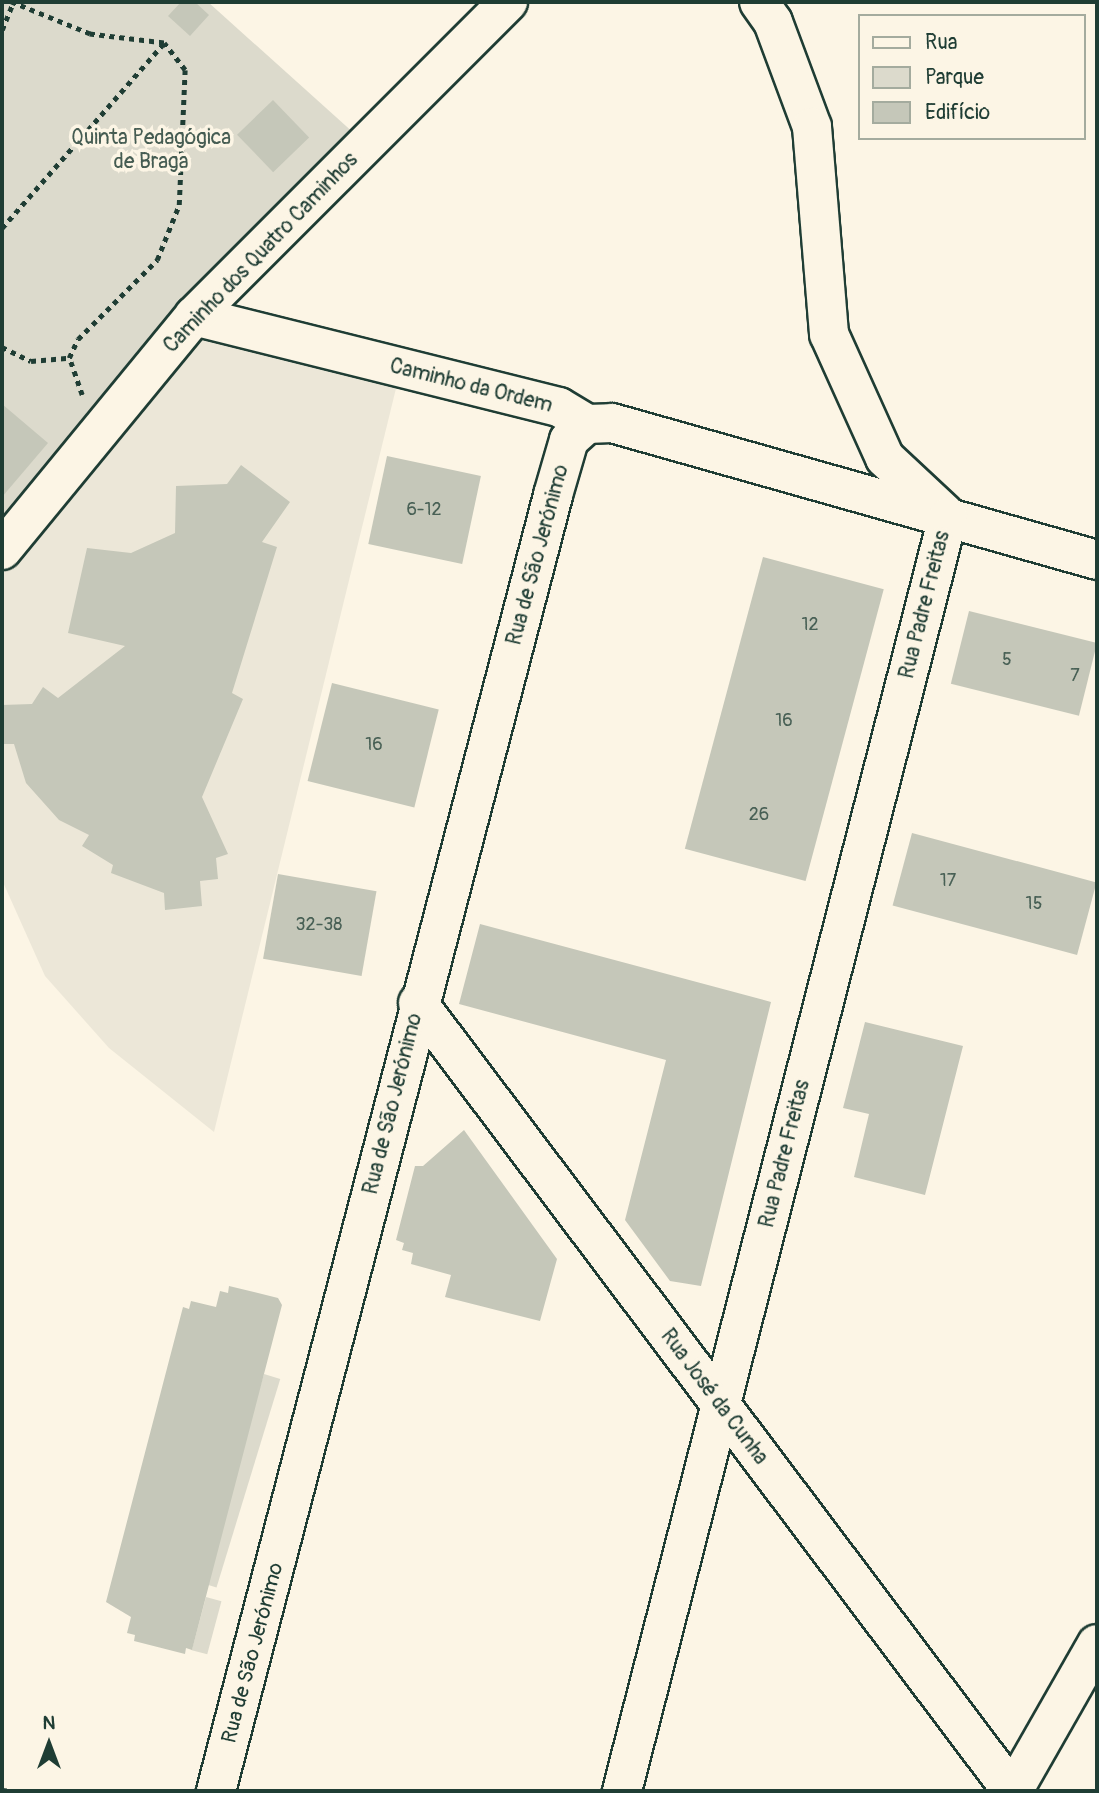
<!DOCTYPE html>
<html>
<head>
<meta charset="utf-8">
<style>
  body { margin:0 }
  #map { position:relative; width:1099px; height:1793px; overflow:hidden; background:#fcf5e5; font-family:Pangolin,sans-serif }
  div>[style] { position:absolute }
  .built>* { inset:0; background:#ece7d8 }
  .green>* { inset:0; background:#dcdacc; transform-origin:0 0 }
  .building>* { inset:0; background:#c5c7b9; transform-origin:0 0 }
  .path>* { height:4.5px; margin-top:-2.25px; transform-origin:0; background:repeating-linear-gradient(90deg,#1f3d34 0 5px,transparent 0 10px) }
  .roads { filter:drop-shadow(2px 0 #1f3d34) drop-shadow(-2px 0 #1f3d34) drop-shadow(0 2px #1f3d34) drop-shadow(0 -2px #1f3d34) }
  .street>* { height:38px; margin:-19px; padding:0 19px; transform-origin:19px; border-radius:19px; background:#fcf5e5 }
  span { translate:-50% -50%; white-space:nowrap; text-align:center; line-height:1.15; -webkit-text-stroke:7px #fcf5e5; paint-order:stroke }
  .number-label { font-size:18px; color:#486055 }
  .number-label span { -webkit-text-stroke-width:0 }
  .park-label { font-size:21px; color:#455c52 }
  .street-label { font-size:21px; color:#1f3d34 }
  .frame { position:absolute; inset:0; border:4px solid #1f3d34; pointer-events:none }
  .legend { position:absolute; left:858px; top:14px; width:228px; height:126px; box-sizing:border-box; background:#fcf5e5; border:2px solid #a4ab9e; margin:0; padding:9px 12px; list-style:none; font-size:21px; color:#1f3d34 }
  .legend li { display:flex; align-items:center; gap:14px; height:35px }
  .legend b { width:35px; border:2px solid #a4ab9e }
  .north { position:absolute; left:14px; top:1709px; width:70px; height:70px; -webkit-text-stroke:5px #fcf5e5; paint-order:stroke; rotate:0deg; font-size:19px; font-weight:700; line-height:28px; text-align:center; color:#1f3d34 }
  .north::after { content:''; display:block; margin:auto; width:24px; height:32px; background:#1f3d34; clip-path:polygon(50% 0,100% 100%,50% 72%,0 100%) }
</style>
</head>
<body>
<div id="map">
  <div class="built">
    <i style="clip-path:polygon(194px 316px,401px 368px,214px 1132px,109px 1048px,45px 976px,2px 880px,2px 550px)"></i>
  </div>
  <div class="green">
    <i style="clip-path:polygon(2px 2px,208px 2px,366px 144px,2px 550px)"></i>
    <i style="left:264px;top:1374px;width:17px;height:218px;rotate:17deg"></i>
    <i style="left:206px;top:1597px;width:16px;height:55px;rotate:15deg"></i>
  </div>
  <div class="building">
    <i style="clip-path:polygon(181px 2px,195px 2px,209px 15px,190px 36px,168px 16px)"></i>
    <i style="left:273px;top:100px;width:52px;height:50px;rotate:46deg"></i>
    <i style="clip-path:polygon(2px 404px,48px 443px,2px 497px)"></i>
    <i style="left:387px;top:456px;width:96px;height:90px;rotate:12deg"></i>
    <i style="clip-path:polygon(241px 465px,290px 502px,262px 542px,277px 547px,232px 693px,243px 699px,202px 797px,228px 854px,216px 858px,218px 879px,200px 881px,202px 906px,165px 910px,164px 893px,111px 873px,113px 865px,82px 846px,89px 835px,59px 820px,26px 783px,14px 744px,2px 744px,2px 705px,32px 704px,43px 687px,58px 698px,125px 646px,68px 633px,87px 548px,131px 553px,175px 533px,176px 486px,227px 484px)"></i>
    <i style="left:763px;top:557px;width:125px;height:302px;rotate:15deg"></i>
    <i style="left:969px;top:611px;width:132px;height:75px;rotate:14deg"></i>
    <i style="left:332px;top:683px;width:110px;height:101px;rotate:14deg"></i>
    <i style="left:912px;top:833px;width:191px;height:75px;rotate:15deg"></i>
    <i style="left:278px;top:874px;width:100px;height:86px;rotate:10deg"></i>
    <i style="clip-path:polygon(480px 924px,771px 1002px,701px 1286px,670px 1281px,625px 1220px,666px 1060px,459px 1004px)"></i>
    <i style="clip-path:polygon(865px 1022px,963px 1046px,925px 1195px,854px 1177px,869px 1114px,843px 1108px)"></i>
    <i style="clip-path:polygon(464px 1130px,557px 1259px,540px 1321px,445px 1297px,451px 1275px,411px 1264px,413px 1253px,402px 1250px,404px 1243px,396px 1240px,415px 1166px,423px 1166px)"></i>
    <i style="clip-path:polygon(229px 1286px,278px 1298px,282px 1305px,192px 1650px,186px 1648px,185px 1654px,134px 1641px,135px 1635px,127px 1633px,131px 1617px,106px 1602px,183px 1307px,189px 1309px,191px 1301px,216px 1307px,220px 1291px,228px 1293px)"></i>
  </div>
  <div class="path">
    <i style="left:2px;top:30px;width:29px;rotate:-68deg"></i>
    <i style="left:2px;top:228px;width:246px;rotate:-48.8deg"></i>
    <i style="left:164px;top:43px;width:75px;rotate:-173.1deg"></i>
    <i style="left:90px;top:34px;width:85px;rotate:-157.9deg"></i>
    <i style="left:2px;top:347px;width:32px;rotate:26deg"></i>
    <i style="left:31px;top:361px;width:38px;rotate:-5deg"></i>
    <i style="left:82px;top:395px;width:39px;rotate:-109deg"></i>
    <i style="left:69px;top:358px;width:21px;rotate:-65deg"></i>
    <i style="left:78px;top:339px;width:112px;rotate:-45deg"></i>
    <i style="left:157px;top:260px;width:59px;rotate:-68.2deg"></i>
    <i style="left:179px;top:205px;width:135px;rotate:-87.5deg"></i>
    <i style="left:185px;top:70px;width:34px;rotate:-128deg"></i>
    <i style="left:2px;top:1790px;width:10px;rotate:6deg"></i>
  </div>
  <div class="roads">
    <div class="street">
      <i style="left:759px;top:2px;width:24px;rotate:55deg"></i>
      <i style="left:773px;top:22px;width:112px;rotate:69.6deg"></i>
      <i style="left:812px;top:127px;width:208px;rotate:85.3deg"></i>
      <i style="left:829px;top:334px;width:136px;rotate:65.7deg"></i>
      <i style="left:885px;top:458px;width:81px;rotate:43deg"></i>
      <i style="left:194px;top:316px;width:376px;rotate:14deg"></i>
      <i style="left:559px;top:407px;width:33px;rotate:31deg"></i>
      <i style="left:587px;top:424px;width:25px;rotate:-2deg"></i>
      <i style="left:612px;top:423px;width:504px;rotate:15.77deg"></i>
      <i style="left:2px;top:550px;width:303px;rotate:-50.6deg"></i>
      <i style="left:194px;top:316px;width:444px;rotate:-45deg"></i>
      <i style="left:418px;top:1003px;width:987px;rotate:52.99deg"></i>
      <i style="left:216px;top:1791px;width:1339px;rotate:-75.42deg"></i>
      <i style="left:553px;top:495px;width:57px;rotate:-73.8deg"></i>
      <i style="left:569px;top:440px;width:24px;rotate:-42deg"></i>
      <i style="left:622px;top:1791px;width:1315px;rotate:-75.65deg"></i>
      <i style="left:1013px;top:1791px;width:169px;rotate:-60.3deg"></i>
    </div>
  </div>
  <div class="number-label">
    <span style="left:424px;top:510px">6-12</span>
    <span style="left:810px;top:625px">12</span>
    <span style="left:1007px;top:660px">5</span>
    <span style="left:1075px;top:676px">7</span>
    <span style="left:784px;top:721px">16</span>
    <span style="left:374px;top:745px">16</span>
    <span style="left:759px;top:815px">26</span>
    <span style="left:948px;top:881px">17</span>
    <span style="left:1034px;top:904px">15</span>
    <span style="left:319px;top:925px">32-38</span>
  </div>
  <div class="park-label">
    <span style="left:151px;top:150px">Quinta Pedagógica<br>de Braga</span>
  </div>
  <div class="street-label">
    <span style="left:261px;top:253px;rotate:-46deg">Caminho dos Quatro Caminhos</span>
    <span style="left:471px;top:386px;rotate:14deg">Caminho da Ordem</span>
    <span style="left:538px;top:555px;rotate:-75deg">Rua de São Jerónimo</span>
    <span style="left:925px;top:605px;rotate:-76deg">Rua Padre Freitas</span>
    <span style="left:393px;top:1104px;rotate:-76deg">Rua de São Jerónimo</span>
    <span style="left:785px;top:1154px;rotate:-76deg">Rua Padre Freitas</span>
    <span style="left:714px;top:1397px;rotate:53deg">Rua José da Cunha</span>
    <span style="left:253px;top:1653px;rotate:-75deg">Rua de São Jerónimo</span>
  </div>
  <div class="frame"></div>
  <ul class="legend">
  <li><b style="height:9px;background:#fcf5e5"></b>Rua</li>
  <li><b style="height:19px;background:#dcdacc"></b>Parque</li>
  <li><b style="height:19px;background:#c5c7b9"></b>Edifício</li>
  </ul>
  <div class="north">N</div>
</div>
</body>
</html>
